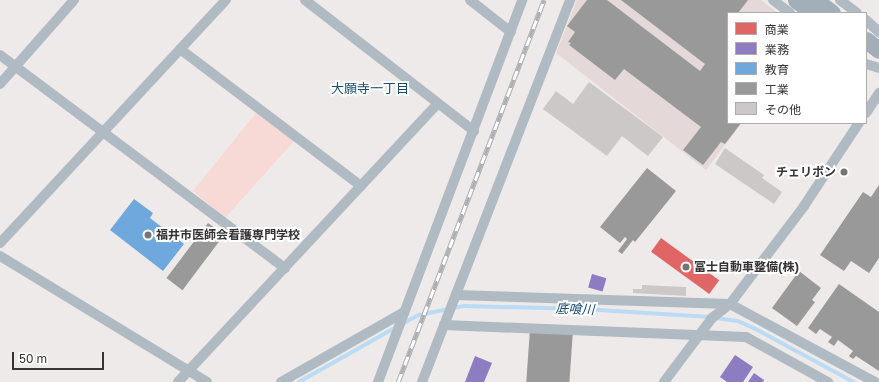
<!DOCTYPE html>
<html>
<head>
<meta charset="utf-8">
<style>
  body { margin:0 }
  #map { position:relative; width:879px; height:382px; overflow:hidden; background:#eeeae9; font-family:"Golos Text","Noto Sans JP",sans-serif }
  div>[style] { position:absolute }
  .built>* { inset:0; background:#e4d9d8 }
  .green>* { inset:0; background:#f7dad5 }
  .shops>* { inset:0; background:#e06666; transform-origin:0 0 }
  .offices>* { inset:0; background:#8e7cc3; transform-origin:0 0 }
  .schools>* { inset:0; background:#6fa8dc }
  .industry>* { inset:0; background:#999; transform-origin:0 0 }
  .stream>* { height:3.5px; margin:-1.75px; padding:0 1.75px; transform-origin:1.75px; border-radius:1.75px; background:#bbdbf4 }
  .building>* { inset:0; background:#cbc8c7 }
  .minor>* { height:10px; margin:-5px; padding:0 5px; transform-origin:5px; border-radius:5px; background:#afbac3 }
  .trunk>* { height:17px; margin:-8.5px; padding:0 8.5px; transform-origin:8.5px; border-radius:8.5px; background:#a3afb8 }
  .rail>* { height:4.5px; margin-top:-2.25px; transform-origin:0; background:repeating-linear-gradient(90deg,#fff 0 9px,#acb0b4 0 18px); box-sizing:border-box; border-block:1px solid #acb0b4 }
  .dots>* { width:11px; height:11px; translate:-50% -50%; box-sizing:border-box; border:2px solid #fff; border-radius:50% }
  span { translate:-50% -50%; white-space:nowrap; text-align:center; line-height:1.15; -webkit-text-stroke:4px #fff; paint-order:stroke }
  .poi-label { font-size:12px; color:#353333; font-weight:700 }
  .right { translate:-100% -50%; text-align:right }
  .left { translate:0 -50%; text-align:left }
  .neighbourhood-label { font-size:13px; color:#194e70 }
  .water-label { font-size:13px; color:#194e71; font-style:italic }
  .legend { position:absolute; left:727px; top:12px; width:140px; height:112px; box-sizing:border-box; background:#fff; border:1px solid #aeadad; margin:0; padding:5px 7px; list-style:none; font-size:12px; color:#353333 }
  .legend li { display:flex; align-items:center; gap:8px; height:20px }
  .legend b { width:20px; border:1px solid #aeadad }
  .scale { position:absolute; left:12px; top:352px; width:92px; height:18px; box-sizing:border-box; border:2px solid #353333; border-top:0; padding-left:5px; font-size:12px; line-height:14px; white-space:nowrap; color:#353333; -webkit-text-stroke:3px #fff; paint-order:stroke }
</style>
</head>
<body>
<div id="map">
  <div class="built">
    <i style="clip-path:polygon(577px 0,761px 0,778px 13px,728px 13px,728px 123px,742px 123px,706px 170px,556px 53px)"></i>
  </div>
  <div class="green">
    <i style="clip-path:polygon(259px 109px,297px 138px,225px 218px,193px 191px)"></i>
  </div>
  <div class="shops">
    <i style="left:661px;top:238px;width:72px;height:17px;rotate:36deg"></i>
  </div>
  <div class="offices">
    <i style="left:592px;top:274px;width:15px;height:14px;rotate:16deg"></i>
    <i style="clip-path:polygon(735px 355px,753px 367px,743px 382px,727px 382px,720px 377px)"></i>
    <i style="clip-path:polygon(475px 356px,492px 363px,484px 382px,465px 382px)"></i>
    <i style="clip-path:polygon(754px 373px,764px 380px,763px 382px,748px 382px)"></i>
  </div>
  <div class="schools">
    <i style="clip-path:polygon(134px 199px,153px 213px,150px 218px,184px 244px,163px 271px,110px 230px)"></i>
  </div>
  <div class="industry">
    <i style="clip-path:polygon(587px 0,607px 0,700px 71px,705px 64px,621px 0,748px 0,738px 13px,728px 13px,728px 123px,741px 123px,725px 144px,721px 142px,703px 165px,683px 150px,701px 127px,624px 69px,615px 80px,569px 45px,571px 43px,568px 42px,575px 32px,567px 26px)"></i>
    <i style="clip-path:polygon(647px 168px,676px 191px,635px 242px,633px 240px,622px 254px,618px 251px,627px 239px,625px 237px,620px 243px,600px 227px)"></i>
    <i style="clip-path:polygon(879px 185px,879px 258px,869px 273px,851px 261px,844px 271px,820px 255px,863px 192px,871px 197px)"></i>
    <i style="left:208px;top:223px;width:20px;height:69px;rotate:37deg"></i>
    <i style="clip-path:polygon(799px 271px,821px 288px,812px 300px,815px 302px,797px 326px,772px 308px)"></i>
    <i style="clip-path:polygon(839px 284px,879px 312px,879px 371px,856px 356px,853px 359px,849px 356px,853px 351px,838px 340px,834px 346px,828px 342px,832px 337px,820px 329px,816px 334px,808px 328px)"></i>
    <i style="left:530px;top:329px;width:43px;height:53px;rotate:4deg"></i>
  </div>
  <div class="stream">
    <i style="left:716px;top:318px;width:22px;rotate:8deg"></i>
    <i style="left:738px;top:321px;width:17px;rotate:24deg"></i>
    <i style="left:754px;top:328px;width:114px;rotate:28.4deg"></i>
    <i style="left:402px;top:324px;width:19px;rotate:-28deg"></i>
    <i style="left:419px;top:315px;width:46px;rotate:-11.3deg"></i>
    <i style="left:464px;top:306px;width:119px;rotate:1.4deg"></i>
    <i style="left:583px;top:309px;width:127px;rotate:3.6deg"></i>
    <i style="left:299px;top:382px;width:110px;rotate:-29.4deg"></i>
  </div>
  <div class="building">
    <i style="clip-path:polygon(589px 82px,663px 137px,648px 156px,622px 136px,607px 156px,543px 109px,556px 91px,573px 104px)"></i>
    <i style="clip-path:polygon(725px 148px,764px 175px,762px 178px,782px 192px,774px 204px,715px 164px)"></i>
    <i style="clip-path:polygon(642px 285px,686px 287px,686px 296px,633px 293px,633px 289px,642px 289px)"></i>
  </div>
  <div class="minor">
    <i style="left:305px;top:0;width:214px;rotate:37.8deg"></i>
    <i style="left:470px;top:0;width:52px;rotate:38deg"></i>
    <i style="left:773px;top:0;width:21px;rotate:37deg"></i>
    <i style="left:840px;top:0;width:21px;rotate:37deg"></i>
    <i style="left:866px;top:20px;width:18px;rotate:43deg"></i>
    <i style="left:180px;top:49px;width:227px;rotate:37.1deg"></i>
    <i style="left:0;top:55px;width:356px;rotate:36.8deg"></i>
    <i style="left:866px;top:64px;width:14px;rotate:17deg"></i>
    <i style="left:0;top:84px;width:112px;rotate:-48.6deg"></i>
    <i style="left:866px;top:113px;width:24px;rotate:-57deg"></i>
    <i style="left:0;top:243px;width:332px;rotate:-47.1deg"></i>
    <i style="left:0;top:256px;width:242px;rotate:31.3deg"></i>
    <i style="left:456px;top:295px;width:274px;rotate:1.9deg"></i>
    <i style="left:730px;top:304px;width:165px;rotate:28.3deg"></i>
    <i style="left:444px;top:325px;width:302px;rotate:2.3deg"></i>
    <i style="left:746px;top:337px;width:94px;rotate:28.8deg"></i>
    <i style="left:178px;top:382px;width:381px;rotate:-47deg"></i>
    <i style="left:281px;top:382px;width:142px;rotate:-29.6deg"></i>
    <i style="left:378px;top:382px;width:408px;rotate:-69.3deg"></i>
    <i style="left:422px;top:382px;width:410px;rotate:-68.8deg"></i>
    <i style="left:664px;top:382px;width:80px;rotate:-53.1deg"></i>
    <i style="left:712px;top:318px;width:23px;rotate:-38deg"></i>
    <i style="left:730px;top:304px;width:123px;rotate:-52.9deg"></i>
    <i style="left:804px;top:206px;width:100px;rotate:-56.5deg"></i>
  </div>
  <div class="trunk">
    <i style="left:796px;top:0;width:22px;rotate:36deg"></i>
    <i style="left:815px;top:0;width:21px;rotate:37deg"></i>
    <i style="left:866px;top:40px;width:16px;rotate:38deg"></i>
  </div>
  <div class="rail">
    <i style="left:398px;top:382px;width:409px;rotate:-69.1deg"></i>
  </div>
  <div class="dots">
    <i style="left:844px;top:172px;background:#767373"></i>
    <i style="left:148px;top:235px;background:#767373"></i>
    <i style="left:686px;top:267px;background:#767373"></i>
  </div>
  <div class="poi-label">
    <span class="right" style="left:836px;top:172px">チェリボン</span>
    <span class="left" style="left:156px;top:235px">福井市医師会看護専門学校</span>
    <span class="left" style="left:694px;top:267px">冨士自動車整備(株)</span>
  </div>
  <div class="neighbourhood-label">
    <span style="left:370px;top:88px">大願寺一丁目</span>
  </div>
  <div class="water-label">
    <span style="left:575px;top:309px;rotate:2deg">底喰川</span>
  </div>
  <ul class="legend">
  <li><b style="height:11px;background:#e06666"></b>商業</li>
  <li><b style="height:11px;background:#8e7cc3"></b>業務</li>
  <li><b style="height:11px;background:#6fa8dc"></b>教育</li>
  <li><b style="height:11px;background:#999"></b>工業</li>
  <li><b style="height:11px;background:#cbc8c7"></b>その他</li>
  </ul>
  <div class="scale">50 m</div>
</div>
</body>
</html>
